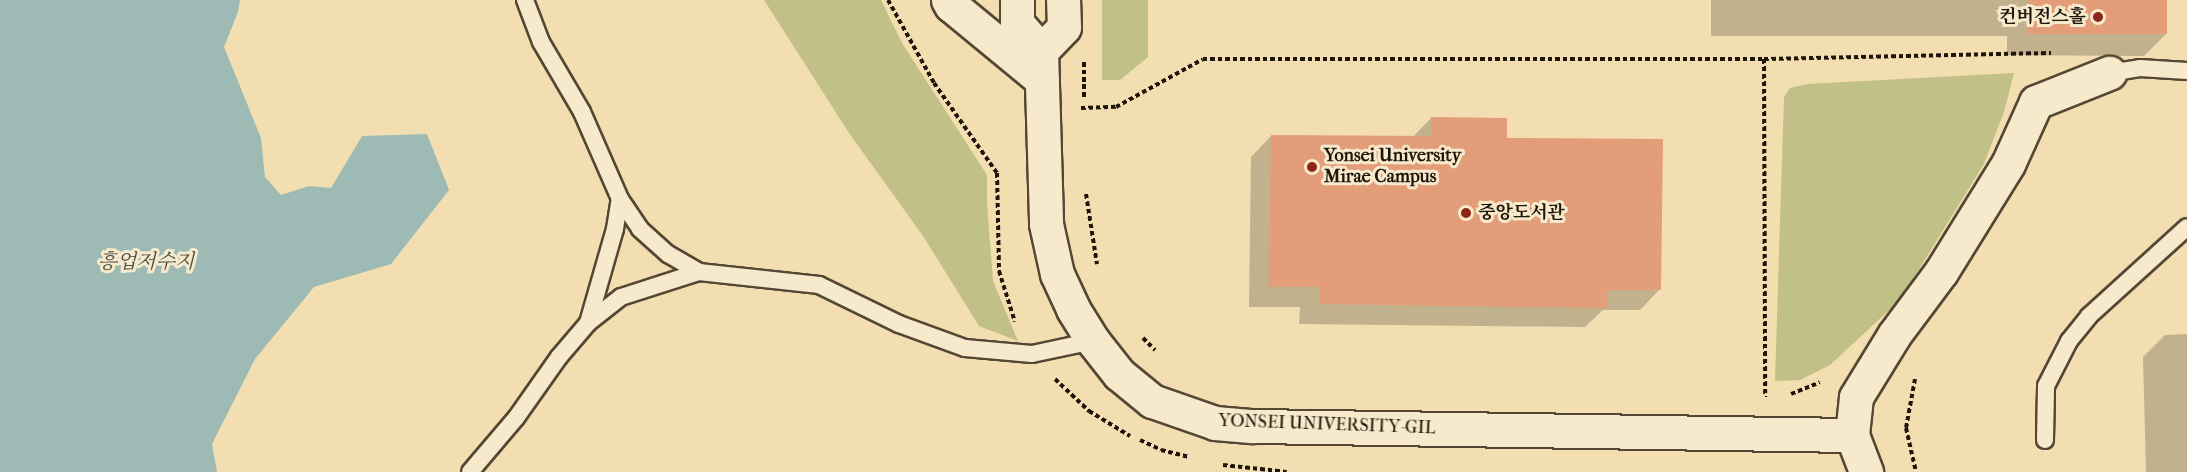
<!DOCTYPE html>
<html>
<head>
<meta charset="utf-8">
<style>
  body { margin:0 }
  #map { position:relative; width:2187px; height:472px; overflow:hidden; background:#f2deb0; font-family:"IM FELL French Canon","Noto Serif KR",serif }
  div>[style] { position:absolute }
  .green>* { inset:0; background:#c0c087 }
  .water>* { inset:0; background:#9dbbb4 }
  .shadow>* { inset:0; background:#0003 }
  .building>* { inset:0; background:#e49d79; transform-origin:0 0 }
  .path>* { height:4px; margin-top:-2px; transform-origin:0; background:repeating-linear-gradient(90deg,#20150b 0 4.5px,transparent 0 7.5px) }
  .roads { filter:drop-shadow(2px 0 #544734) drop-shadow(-2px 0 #544734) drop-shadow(0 2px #544734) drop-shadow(0 -2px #544734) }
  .lane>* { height:16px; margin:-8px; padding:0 8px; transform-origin:8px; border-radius:8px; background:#f7eacc }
  .street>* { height:33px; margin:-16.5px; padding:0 16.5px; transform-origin:16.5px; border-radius:16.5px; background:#f7eacc }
  .dots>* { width:16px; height:16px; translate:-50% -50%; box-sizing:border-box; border:3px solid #f7eacc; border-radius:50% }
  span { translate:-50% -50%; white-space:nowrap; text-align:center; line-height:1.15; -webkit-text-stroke:6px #f7eacc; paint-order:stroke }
  .poi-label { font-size:18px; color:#20150b; font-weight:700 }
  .right { translate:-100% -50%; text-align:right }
  .left { translate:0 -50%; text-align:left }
  .street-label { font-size:18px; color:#20150b }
  .water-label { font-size:20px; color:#4c4f46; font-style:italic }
</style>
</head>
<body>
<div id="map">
  <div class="green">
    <i style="clip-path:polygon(764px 0,881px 0,902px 43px,987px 175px,987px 203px,993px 281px,1018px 341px,979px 326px,923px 236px,849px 133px)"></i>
    <i style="clip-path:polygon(1102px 0,1148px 0,1148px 57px,1120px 80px,1102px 80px)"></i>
    <i style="clip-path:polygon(2014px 73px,2004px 112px,1984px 164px,1900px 300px,1830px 365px,1800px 380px,1775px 381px,1784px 97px,1790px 88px,1807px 84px)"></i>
  </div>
  <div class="water">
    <i style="clip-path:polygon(0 0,240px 0,238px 12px,224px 47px,261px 138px,265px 177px,281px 195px,309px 186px,331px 188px,362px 136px,427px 134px,449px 190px,391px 264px,314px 287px,255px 359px,212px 444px,217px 472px,0 472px)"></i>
  </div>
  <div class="shadow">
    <i style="clip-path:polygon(1711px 0,2166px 0,2166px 34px,2144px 56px,2007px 55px,2007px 36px,1711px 36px)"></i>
    <i style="clip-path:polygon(1431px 118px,1506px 139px,1660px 289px,1640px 310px,1603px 310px,1585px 327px,1299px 324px,1300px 307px,1249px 307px,1251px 157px,1271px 136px,1412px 138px)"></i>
    <i style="clip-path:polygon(2187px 334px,2187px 472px,2146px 472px,2143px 357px,2165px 335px)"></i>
  </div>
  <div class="building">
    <i style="left:2028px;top:0;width:139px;height:34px"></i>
    <i style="clip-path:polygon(1431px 117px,1507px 118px,1507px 138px,1663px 139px,1661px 290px,1607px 290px,1607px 308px,1319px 304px,1319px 287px,1269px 287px,1271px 135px,1431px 136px)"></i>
  </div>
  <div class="path">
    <i style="left:888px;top:0;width:95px;rotate:61deg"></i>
    <i style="left:934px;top:83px;width:110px;rotate:55deg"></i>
    <i style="left:997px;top:173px;width:98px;rotate:88.8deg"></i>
    <i style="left:999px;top:271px;width:53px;rotate:72.6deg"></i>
    <i style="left:1764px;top:59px;width:338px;rotate:89.8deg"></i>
    <i style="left:1084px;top:62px;width:35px;rotate:90deg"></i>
    <i style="left:1081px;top:108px;width:35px;rotate:-2deg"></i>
    <i style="left:1116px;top:107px;width:99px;rotate:-28.9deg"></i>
    <i style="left:1203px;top:59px;width:561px"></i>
    <i style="left:1764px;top:59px;width:287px;rotate:-1.2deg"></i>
    <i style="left:1086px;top:194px;width:71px;rotate:81.1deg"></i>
    <i style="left:1143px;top:338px;width:17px;rotate:45deg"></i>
    <i style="left:1055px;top:379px;width:47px;rotate:43.3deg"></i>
    <i style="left:1089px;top:411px;width:48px;rotate:31.4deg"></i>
    <i style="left:1915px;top:379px;width:50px;rotate:100.4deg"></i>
    <i style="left:1906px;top:428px;width:45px;rotate:77.2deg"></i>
    <i style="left:1791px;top:394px;width:31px;rotate:-22deg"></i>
    <i style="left:1140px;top:440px;width:23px;rotate:25deg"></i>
    <i style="left:1161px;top:450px;width:29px;rotate:14deg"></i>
    <i style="left:1223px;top:465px;width:64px;rotate:6.2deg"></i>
  </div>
  <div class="roads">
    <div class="lane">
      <i style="left:525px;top:0;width:45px;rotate:69.1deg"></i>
      <i style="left:541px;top:42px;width:81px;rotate:59.6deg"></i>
      <i style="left:582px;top:112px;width:95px;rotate:66.4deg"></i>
      <i style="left:620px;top:199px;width:36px;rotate:56deg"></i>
      <i style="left:640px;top:229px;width:38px;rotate:42deg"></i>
      <i style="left:668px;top:254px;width:36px;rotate:30deg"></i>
      <i style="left:2109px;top:73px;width:31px;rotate:-9deg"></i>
      <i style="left:2140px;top:68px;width:47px;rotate:3.7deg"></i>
      <i style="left:588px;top:323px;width:98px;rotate:-74deg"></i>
      <i style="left:615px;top:229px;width:30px;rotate:-81deg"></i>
      <i style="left:2045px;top:440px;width:54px;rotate:-88.9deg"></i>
      <i style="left:2046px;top:386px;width:51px;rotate:-62.9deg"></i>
      <i style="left:2069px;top:341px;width:32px;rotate:-51deg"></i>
      <i style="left:2089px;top:316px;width:132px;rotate:-42.2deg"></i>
      <i style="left:470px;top:472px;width:71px;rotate:-49.6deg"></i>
      <i style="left:516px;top:418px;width:75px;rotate:-54.8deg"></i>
      <i style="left:559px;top:357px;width:45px;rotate:-49.5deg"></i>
      <i style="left:588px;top:323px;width:42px;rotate:-38.2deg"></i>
      <i style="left:621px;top:297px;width:82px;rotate:-17.8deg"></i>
      <i style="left:699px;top:272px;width:121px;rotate:6.2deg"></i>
      <i style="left:819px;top:285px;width:89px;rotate:26deg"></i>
      <i style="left:899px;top:324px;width:70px;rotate:20deg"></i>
      <i style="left:965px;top:348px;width:67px;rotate:5.1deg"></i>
      <i style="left:1032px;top:354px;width:62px;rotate:-12deg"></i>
    </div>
    <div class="street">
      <i style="left:948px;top:0;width:6px;rotate:59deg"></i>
      <i style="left:951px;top:5px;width:118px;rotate:39.5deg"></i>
      <i style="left:1017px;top:0;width:23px;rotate:90deg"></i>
      <i style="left:1017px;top:23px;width:37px;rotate:49deg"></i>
      <i style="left:1041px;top:51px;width:173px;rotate:88.3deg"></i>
      <i style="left:1046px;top:224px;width:51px;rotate:77.6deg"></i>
      <i style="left:1057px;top:274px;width:38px;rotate:65deg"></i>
      <i style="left:1073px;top:309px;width:38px;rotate:58deg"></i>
      <i style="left:1093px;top:341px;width:42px;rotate:51.8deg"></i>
      <i style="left:1119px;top:374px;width:43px;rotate:39.3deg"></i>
      <i style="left:1152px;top:401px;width:67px;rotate:19.2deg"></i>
      <i style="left:1215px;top:423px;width:38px;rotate:5deg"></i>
      <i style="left:1253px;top:426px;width:599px;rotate:0.86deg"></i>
      <i style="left:1852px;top:435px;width:40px;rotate:69deg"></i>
      <i style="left:1041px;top:51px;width:33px;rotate:-46deg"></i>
      <i style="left:1064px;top:27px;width:27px;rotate:-92deg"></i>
      <i style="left:1852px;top:435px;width:38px;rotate:-84deg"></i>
      <i style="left:1856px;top:397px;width:73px;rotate:-58.5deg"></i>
      <i style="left:1894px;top:335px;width:79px;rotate:-53.3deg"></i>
      <i style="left:1941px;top:272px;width:127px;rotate:-58.2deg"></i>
      <i style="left:2008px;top:164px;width:68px;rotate:-65.7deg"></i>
      <i style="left:2036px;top:102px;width:79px;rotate:-21.7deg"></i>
    </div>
  </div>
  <div class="dots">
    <i style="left:2098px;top:17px;background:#8f2418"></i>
    <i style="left:1312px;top:167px;background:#8f2418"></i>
    <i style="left:1466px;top:213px;background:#8f2418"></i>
  </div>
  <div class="poi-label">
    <span class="right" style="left:2086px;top:17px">컨버전스홀</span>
    <span class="left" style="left:1324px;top:167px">Yonsei University<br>Mirae Campus</span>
    <span class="left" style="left:1478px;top:213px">중앙도서관</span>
  </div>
  <div class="street-label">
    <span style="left:1327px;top:425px;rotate:2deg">YONSEI UNIVERSITY-GIL</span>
  </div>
  <div class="water-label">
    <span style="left:146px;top:261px">흥업저수지</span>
  </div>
</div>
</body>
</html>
